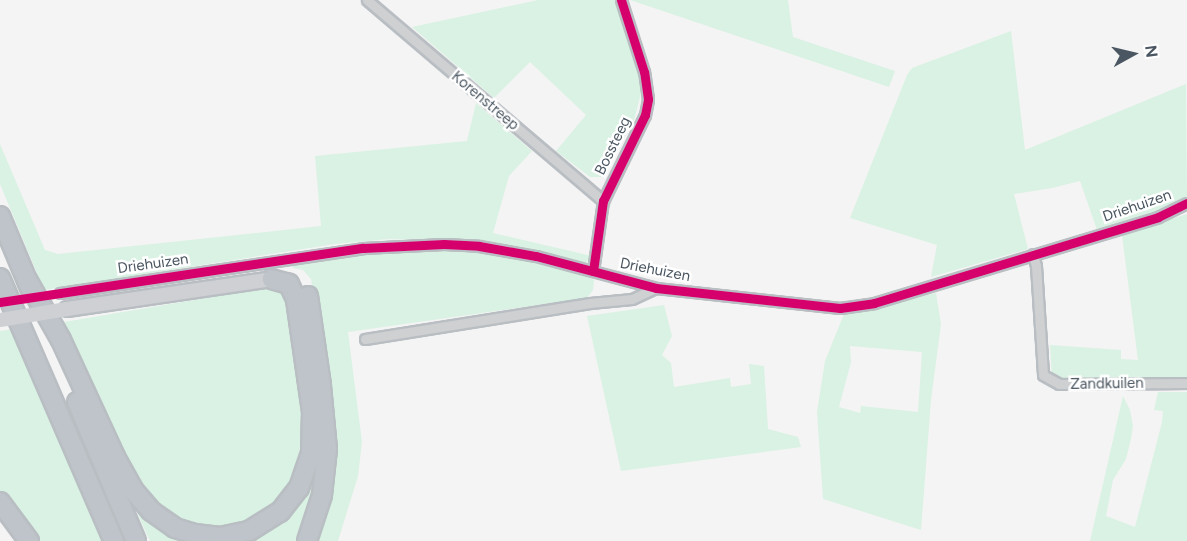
<!DOCTYPE html>
<html>
<head>
<meta charset="utf-8">
<style>
  body { margin:0 }
  #map { position:relative; width:1187px; height:541px; overflow:hidden; background:#f4f4f4; font-family:Figtree,sans-serif }
  div>[style] { position:absolute }
  .green>* { inset:0; background:#d9f2e3 }
  .roads { filter:drop-shadow(2px 0 #b9bec3) drop-shadow(-2px 0 #b9bec3) drop-shadow(0 2px #b9bec3) drop-shadow(0 -2px #b9bec3) }
  .minor>* { height:9px; margin:-4.5px; padding:0 4.5px; transform-origin:4.5px; border-radius:4.5px; background:#ced0d2 }
  .secondary>* { height:14px; margin:-7px; padding:0 7px; transform-origin:7px; border-radius:7px; background:#ced0d4 }
  .motorway>* { height:18px; margin:-9px; padding:0 9px; transform-origin:9px; border-radius:9px; background:#bec4c9 }
  .minor-bridge>* { height:9px; margin:-4.5px; padding:0 4.5px; transform-origin:4.5px; border-radius:4.5px; background:#ced0d2 }
  .secondary-bridge>* { height:14px; margin:-7px; padding:0 7px; transform-origin:7px; border-radius:7px; background:#ced0d4 }
  .cycleway>* { height:9px; margin:-4.5px; padding:0 4.5px; transform-origin:4.5px; border-radius:4.5px; background:#d6006c }
  span { translate:-50% -50%; white-space:nowrap; text-align:center; line-height:1.15; -webkit-text-stroke:5px #fff; paint-order:stroke }
  .street-label { font-size:15px; color:#4a5661 }
  .north { position:absolute; left:1103px; top:24px; width:60px; height:60px; -webkit-text-stroke:4px #fff; paint-order:stroke; rotate:82deg; font-size:16px; font-weight:700; line-height:24px; text-align:center; color:#4a5661 }
  .north::after { content:''; display:block; margin:auto; width:21px; height:27px; background:#4a5661; clip-path:polygon(50% 0,100% 100%,50% 72%,0 100%) }
</style>
</head>
<body>
<div id="map">
  <div class="green">
    <i style="clip-path:polygon(538px 0,615px 0,637px 66px,641px 93px,634px 120px,601px 177px,590px 177px,556px 151px,586px 115px,530px 62px,494px 98px,412px 27px)"></i>
    <i style="clip-path:polygon(630px 0,788px 0,793px 37px,895px 71px,889px 87px)"></i>
    <i style="clip-path:polygon(1011px 31px,1025px 150px,1186px 84px,1187px 198px,1171px 207px,1097px 230px,1080px 181px,1052px 188px,1014px 194px,1028px 249px,931px 277px,937px 245px,850px 218px,907px 75px,912px 68px)"></i>
    <i style="clip-path:polygon(476px 103px,532px 151px,509px 176px,493px 233px,592px 256px,588px 261px,582px 264px,525px 248px,480px 242px,389px 239px,335px 244px,44px 290px,0 184px,0 144px,45px 250px,58px 254px,321px 226px,315px 156px,467px 141px)"></i>
    <i style="clip-path:polygon(1187px 214px,1187px 377px,1057px 379px,1052px 377px,1050px 345px,1121px 350px,1121px 359px,1138px 360px,1122px 235px)"></i>
    <i style="clip-path:polygon(414px 246px,473px 249px,536px 260px,574px 271px,594px 280px,593px 290px,587px 298px,348px 332px,362px 442px,358px 476px,338px 541px,311px 541px,318px 523px,318px 324px,311px 279px,303px 270px,293px 268px,292px 265px)"></i>
    <i style="clip-path:polygon(271px 287px,289px 296px,308px 447px,282px 505px,230px 532px,180px 525px,143px 494px,58px 323px)"></i>
    <i style="clip-path:polygon(evenodd,936px 293px,941px 324px,931px 400px,921px 530px,823px 499px,817px 412px,825px 361px,844px 314px,936px 293px,850px 346px,922px 352px,918px 412px,861px 406px,860px 413px,839px 407px,851px 362px,850px 346px)"></i>
    <i style="clip-path:polygon(664px 305px,672px 336px,662px 355px,671px 363px,674px 387px,730px 378px,731px 387px,751px 384px,749px 364px,764px 366px,768px 429px,798px 437px,801px 447px,621px 471px,587px 316px)"></i>
    <i style="clip-path:polygon(14px 329px,96px 526px,103px 541px,37px 541px,0 491px,0 331px)"></i>
    <i style="clip-path:polygon(1158px 392px,1187px 392px,1187px 541px,1090px 541px,1123px 396px,1130px 410px,1133px 426px,1131px 439px,1126px 459px,1113px 480px,1106px 516px,1135px 527px,1162px 422px,1163px 411px,1154px 410px)"></i>
    <i style="clip-path:polygon(315px 460px,322px 464px,304px 541px,220px 541px,246px 537px)"></i>
    <i style="clip-path:polygon(122px 480px,138px 503px,213px 541px,150px 541px)"></i>
  </div>
  <div class="roads">
    <div class="minor">
      <i style="left:367px;top:0;width:310px;rotate:40.4deg"></i>
      <i style="left:1033px;top:254px;width:12px;rotate:76deg"></i>
      <i style="left:1036px;top:266px;width:109px;rotate:86.3deg"></i>
      <i style="left:1043px;top:375px;width:18px;rotate:29deg"></i>
      <i style="left:1059px;top:384px;width:128px;rotate:-0.4deg"></i>
      <i style="left:593px;top:271px;width:71px;rotate:-81.9deg"></i>
      <i style="left:603px;top:201px;width:96px;rotate:-64deg"></i>
      <i style="left:645px;top:115px;width:16px;rotate:-79deg"></i>
      <i style="left:648px;top:99px;width:27px;rotate:-98deg"></i>
      <i style="left:644px;top:72px;width:76px;rotate:-107.7deg"></i>
      <i style="left:60px;top:293px;width:306px;rotate:-8.4deg"></i>
      <i style="left:363px;top:248px;width:81px;rotate:-2.8deg"></i>
      <i style="left:444px;top:244px;width:35px;rotate:3deg"></i>
      <i style="left:479px;top:246px;width:58px;rotate:10deg"></i>
      <i style="left:536px;top:256px;width:124px;rotate:14.9deg"></i>
      <i style="left:656px;top:288px;width:185px;rotate:6.2deg"></i>
      <i style="left:840px;top:308px;width:34px;rotate:-8deg"></i>
      <i style="left:874px;top:303px;width:297px;rotate:-16.8deg"></i>
      <i style="left:1158px;top:217px;width:32px;rotate:-26deg"></i>
      <i style="left:365px;top:339px;width:228px;rotate:-9.1deg"></i>
      <i style="left:590px;top:303px;width:42px;rotate:-5.4deg"></i>
      <i style="left:632px;top:299px;width:26px;rotate:-25deg"></i>
    </div>
    <div class="secondary">
      <i style="left:67px;top:309px;width:207px;rotate:-8.3deg"></i>
    </div>
    <div class="motorway">
      <i style="left:0;top:216px;width:80px;rotate:67.3deg"></i>
      <i style="left:0;top:278px;width:287px;rotate:66.6deg"></i>
      <i style="left:27px;top:280px;width:69px;rotate:60.5deg"></i>
      <i style="left:61px;top:340px;width:129px;rotate:65.2deg"></i>
      <i style="left:115px;top:457px;width:38px;rotate:61deg"></i>
      <i style="left:133px;top:490px;width:28px;rotate:49deg"></i>
      <i style="left:151px;top:511px;width:29px;rotate:35deg"></i>
      <i style="left:175px;top:528px;width:21px;rotate:17deg"></i>
      <i style="left:195px;top:534px;width:25px;rotate:7deg"></i>
      <i style="left:220px;top:537px;width:30px;rotate:-12deg"></i>
      <i style="left:249px;top:531px;width:36px;rotate:-32deg"></i>
      <i style="left:280px;top:512px;width:31px;rotate:-52deg"></i>
      <i style="left:299px;top:488px;width:37px;rotate:-71deg"></i>
      <i style="left:311px;top:453px;width:41px;rotate:-88.6deg"></i>
      <i style="left:312px;top:412px;width:114px;rotate:-98.1deg"></i>
      <i style="left:296px;top:299px;width:17px;rotate:-115deg"></i>
      <i style="left:289px;top:284px;width:18px;rotate:-164deg"></i>
      <i style="left:77px;top:402px;width:151px;rotate:67deg"></i>
      <i style="left:0;top:502px;width:49px;rotate:53.4deg"></i>
      <i style="left:307px;top:541px;width:48px;rotate:-71.9deg"></i>
      <i style="left:322px;top:495px;width:46px;rotate:-83.8deg"></i>
      <i style="left:327px;top:449px;width:64px;rotate:-95.4deg"></i>
      <i style="left:321px;top:385px;width:90px;rotate:-98.3deg"></i>
    </div>
  </div>
  <div class="minor-bridge">
    <i style="left:0;top:302px;width:61px;rotate:-8.5deg"></i>
  </div>
  <div class="secondary-bridge">
    <i style="left:0;top:320px;width:68px;rotate:-9.3deg"></i>
  </div>
  <div class="cycleway">
    <i style="left:593px;top:271px;width:71px;rotate:-81.9deg"></i>
    <i style="left:603px;top:201px;width:96px;rotate:-64deg"></i>
    <i style="left:645px;top:115px;width:16px;rotate:-79deg"></i>
    <i style="left:648px;top:99px;width:27px;rotate:-98deg"></i>
    <i style="left:644px;top:72px;width:76px;rotate:-107.7deg"></i>
    <i style="left:0;top:302px;width:367px;rotate:-8.5deg"></i>
    <i style="left:363px;top:248px;width:81px;rotate:-2.8deg"></i>
    <i style="left:444px;top:244px;width:35px;rotate:3deg"></i>
    <i style="left:479px;top:246px;width:58px;rotate:10deg"></i>
    <i style="left:536px;top:256px;width:124px;rotate:14.9deg"></i>
    <i style="left:656px;top:288px;width:185px;rotate:6.2deg"></i>
    <i style="left:840px;top:308px;width:34px;rotate:-8deg"></i>
    <i style="left:874px;top:303px;width:297px;rotate:-16.8deg"></i>
    <i style="left:1158px;top:217px;width:32px;rotate:-26deg"></i>
  </div>
  <div class="street-label">
    <span style="left:485px;top:101px;rotate:40deg">Korenstreep</span>
    <span style="left:613px;top:146px;rotate:-64deg">Bossteeg</span>
    <span style="left:1137px;top:206px;rotate:-19deg">Driehuizen</span>
    <span style="left:153px;top:264px;rotate:-8deg">Driehuizen</span>
    <span style="left:655px;top:270px;rotate:11deg">Driehuizen</span>
    <span style="left:1107px;top:384px;rotate:-1deg">Zandkuilen</span>
  </div>
  <div class="north">N</div>
</div>
</body>
</html>
